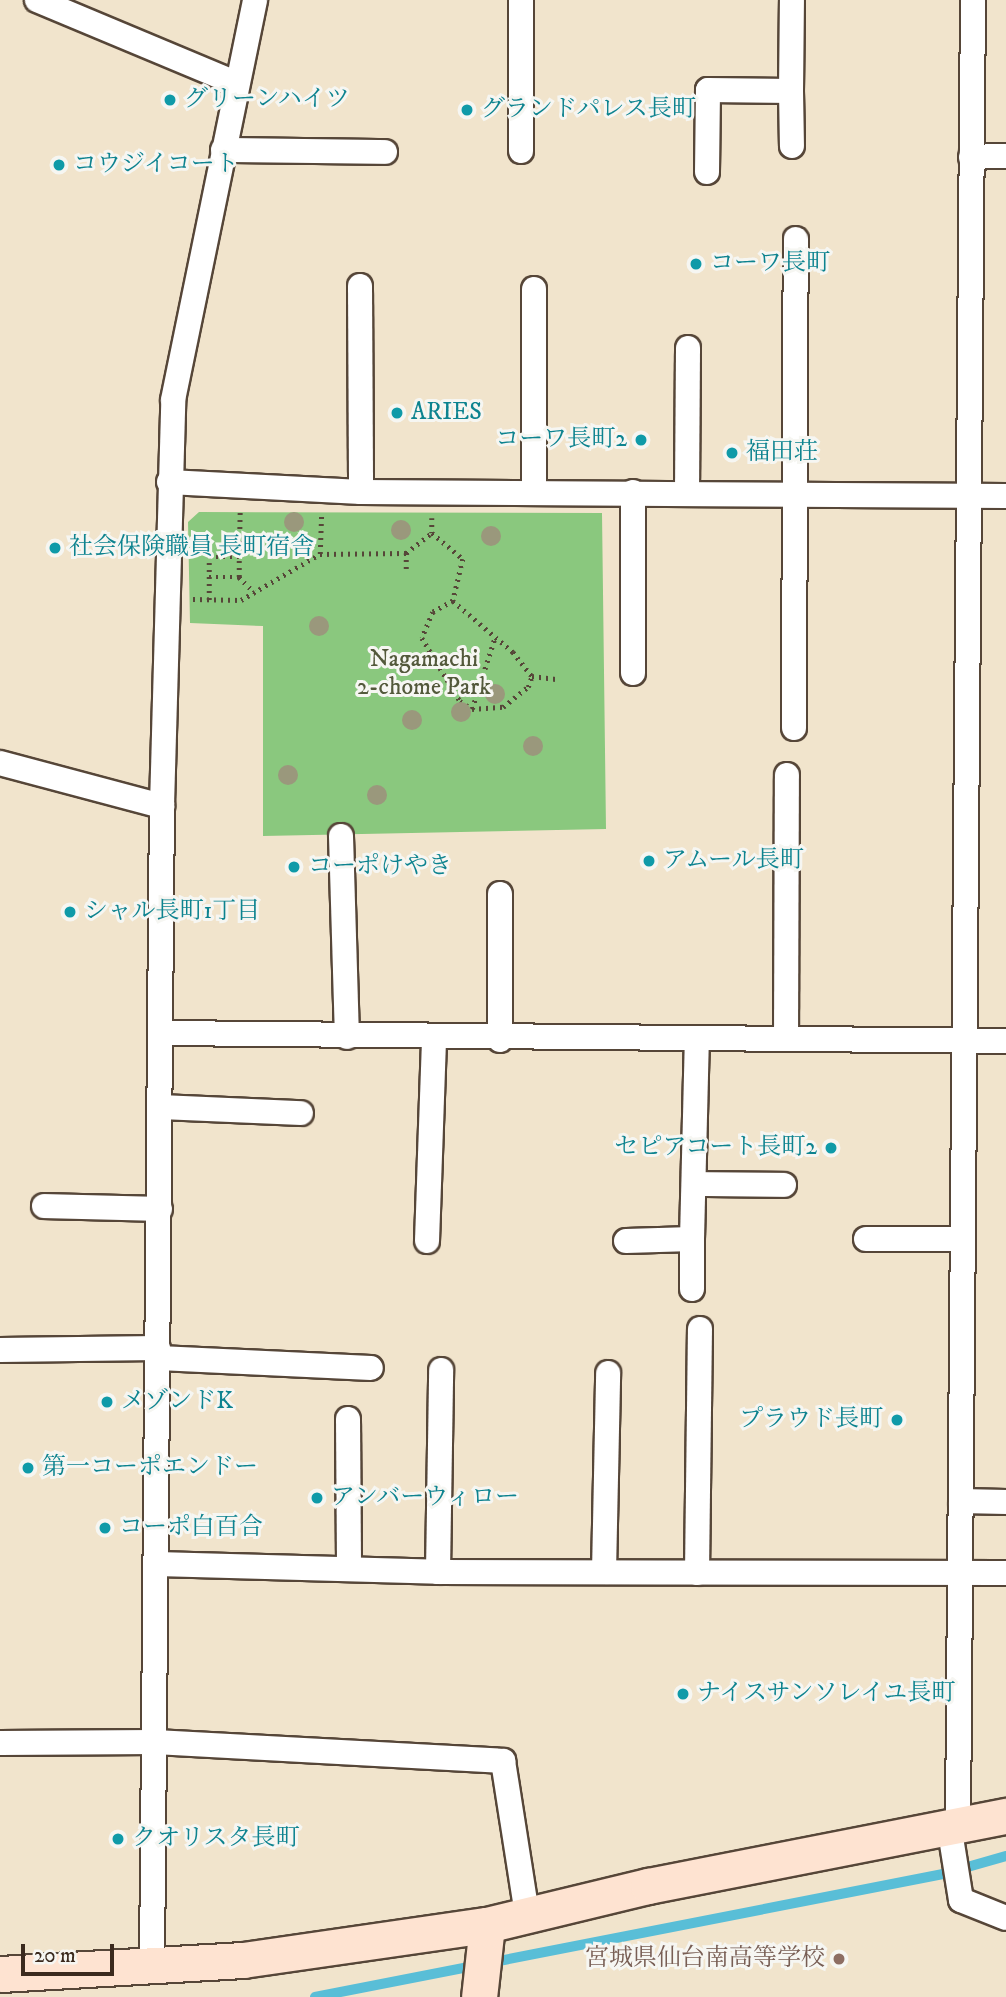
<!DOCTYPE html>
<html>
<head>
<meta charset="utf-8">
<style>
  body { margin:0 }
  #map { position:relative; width:1006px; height:1997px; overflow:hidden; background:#f1e4cc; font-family:"IM FELL DW Pica","Noto Serif JP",serif }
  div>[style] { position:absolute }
  .green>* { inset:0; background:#8ac87e }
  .stream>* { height:10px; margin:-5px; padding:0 5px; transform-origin:5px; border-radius:5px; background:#59bed7 }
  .path>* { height:4.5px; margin-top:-2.25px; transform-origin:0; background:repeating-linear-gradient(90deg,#564638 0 2px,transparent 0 7px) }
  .roads { filter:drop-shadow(2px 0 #564638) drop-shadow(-2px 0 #564638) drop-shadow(0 2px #564638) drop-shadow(0 -2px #564638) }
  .street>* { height:24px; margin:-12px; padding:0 12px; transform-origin:12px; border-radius:12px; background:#fff }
  .secondary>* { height:35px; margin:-17.5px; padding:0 17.5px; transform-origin:17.5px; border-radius:17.5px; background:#fee3d1 }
  .trees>* { width:20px; height:20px; margin:-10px; border-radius:50%; background:#9a987c }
  .dots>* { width:19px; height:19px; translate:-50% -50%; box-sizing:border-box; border:4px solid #f6f6f2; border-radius:50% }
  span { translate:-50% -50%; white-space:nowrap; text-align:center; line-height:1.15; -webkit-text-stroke:6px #f6f6f2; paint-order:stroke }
  .culture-label { font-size:24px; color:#0d838f }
  .left { translate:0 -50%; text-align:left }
  .right { translate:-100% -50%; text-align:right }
  .park-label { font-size:24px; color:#53593b }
  .education-label { font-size:24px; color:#785e54 }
  .scale { position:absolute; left:21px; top:1944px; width:93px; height:32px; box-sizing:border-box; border:4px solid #3b2a1e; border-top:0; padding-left:9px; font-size:21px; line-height:24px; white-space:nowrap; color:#3b2a1e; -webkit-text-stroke:5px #f6f6f2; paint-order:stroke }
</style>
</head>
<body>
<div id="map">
  <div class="green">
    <i style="clip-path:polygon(199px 512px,602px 513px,606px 829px,263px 836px,263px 626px,190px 623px,188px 522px)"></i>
  </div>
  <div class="stream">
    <i style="left:315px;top:1997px;width:640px;rotate:-11.08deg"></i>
    <i style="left:943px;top:1874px;width:66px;rotate:-15.9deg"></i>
  </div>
  <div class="path">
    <i style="left:432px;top:518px;width:15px;rotate:90deg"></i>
    <i style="left:432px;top:533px;width:40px;rotate:40deg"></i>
    <i style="left:463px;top:559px;width:43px;rotate:103.4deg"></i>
    <i style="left:453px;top:601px;width:79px;rotate:40.4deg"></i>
    <i style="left:513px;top:652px;width:31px;rotate:52deg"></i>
    <i style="left:532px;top:676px;width:26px;rotate:7deg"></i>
    <i style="left:320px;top:554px;width:86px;rotate:-0.7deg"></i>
    <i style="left:406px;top:553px;width:33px;rotate:-38deg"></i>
    <i style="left:406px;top:569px;width:16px;rotate:-90deg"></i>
    <i style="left:209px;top:577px;width:30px"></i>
    <i style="left:239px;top:577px;width:21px;rotate:45deg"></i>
    <i style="left:239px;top:577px;width:20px;rotate:-90deg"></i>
    <i style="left:193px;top:599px;width:48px;rotate:1.2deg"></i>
    <i style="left:241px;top:600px;width:91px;rotate:-30.2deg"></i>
    <i style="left:320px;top:554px;width:38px;rotate:-88deg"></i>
    <i style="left:209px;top:600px;width:43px;rotate:-90deg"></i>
    <i style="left:209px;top:557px;width:30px"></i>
    <i style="left:239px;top:557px;width:46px;rotate:-88.8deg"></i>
    <i style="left:453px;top:601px;width:23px;rotate:151deg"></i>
    <i style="left:433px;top:612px;width:28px;rotate:113deg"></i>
    <i style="left:422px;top:638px;width:74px;rotate:58.9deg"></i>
    <i style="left:460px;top:701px;width:14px;rotate:34deg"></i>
    <i style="left:472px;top:709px;width:31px;rotate:-4deg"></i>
    <i style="left:503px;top:707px;width:32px;rotate:-39deg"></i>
    <i style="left:528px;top:687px;width:12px;rotate:-70deg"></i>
    <i style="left:472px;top:709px;width:76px;rotate:-72.3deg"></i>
  </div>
  <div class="roads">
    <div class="street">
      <i style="left:37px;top:0;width:207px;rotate:22.7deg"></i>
      <i style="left:791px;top:91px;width:55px;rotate:89deg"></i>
      <i style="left:223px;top:150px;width:162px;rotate:0.7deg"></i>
      <i style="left:521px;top:151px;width:151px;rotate:-90deg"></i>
      <i style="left:971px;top:157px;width:35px;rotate:-2deg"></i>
      <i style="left:707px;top:172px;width:82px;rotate:-89.3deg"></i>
      <i style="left:708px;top:90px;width:83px;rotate:0.7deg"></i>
      <i style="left:791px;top:91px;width:91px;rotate:-89.4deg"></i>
      <i style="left:360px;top:286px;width:206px;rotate:89.7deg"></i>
      <i style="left:169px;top:482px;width:192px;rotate:3deg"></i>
      <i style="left:361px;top:492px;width:645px;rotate:0.36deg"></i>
      <i style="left:534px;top:493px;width:204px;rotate:-90deg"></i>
      <i style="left:687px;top:493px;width:145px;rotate:-89.6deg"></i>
      <i style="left:633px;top:673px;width:181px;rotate:-90deg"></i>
      <i style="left:794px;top:728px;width:489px;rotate:-89.8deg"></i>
      <i style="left:0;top:763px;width:168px;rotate:14.9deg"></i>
      <i style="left:341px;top:836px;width:201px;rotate:88.3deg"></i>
      <i style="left:500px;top:894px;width:146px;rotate:90deg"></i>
      <i style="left:161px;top:1033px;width:845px;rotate:0.54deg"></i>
      <i style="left:786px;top:1039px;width:264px;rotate:-89.8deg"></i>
      <i style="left:161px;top:1107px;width:140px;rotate:2.5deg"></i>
      <i style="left:695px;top:1184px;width:89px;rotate:0.6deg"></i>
      <i style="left:44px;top:1206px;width:116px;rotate:1.5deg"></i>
      <i style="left:692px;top:1239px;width:50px;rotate:90deg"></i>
      <i style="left:866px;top:1239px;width:97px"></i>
      <i style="left:427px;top:1241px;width:204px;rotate:-88deg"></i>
      <i style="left:626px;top:1241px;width:66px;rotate:-1.7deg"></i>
      <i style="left:692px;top:1239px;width:199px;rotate:-88.6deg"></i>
      <i style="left:0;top:1350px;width:158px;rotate:-0.7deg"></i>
      <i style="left:159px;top:1358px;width:212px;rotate:2.7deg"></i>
      <i style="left:348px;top:1419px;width:150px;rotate:89.6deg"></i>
      <i style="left:961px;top:1501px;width:45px;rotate:1.3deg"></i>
      <i style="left:157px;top:1564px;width:281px;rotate:1.6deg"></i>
      <i style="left:438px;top:1572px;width:568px;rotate:0.1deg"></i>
      <i style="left:438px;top:1572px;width:202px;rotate:-89.1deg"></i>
      <i style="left:604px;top:1572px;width:199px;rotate:-88.8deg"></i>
      <i style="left:697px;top:1573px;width:244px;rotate:-89.3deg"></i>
      <i style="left:0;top:1743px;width:155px;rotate:-0.4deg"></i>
      <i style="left:155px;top:1742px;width:349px;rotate:3.1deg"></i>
      <i style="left:503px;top:1761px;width:156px;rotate:81.1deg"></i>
      <i style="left:958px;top:1824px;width:1824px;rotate:-89.53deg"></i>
      <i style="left:949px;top:1825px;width:76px;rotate:80.9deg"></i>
      <i style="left:961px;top:1900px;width:48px;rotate:21.8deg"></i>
      <i style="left:152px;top:1967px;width:1161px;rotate:-89.51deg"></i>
      <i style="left:162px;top:806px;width:406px;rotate:-88.4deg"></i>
      <i style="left:173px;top:400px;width:408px;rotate:-78.4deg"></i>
    </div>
    <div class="secondary">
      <i style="left:487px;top:1925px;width:166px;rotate:-13.6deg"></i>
      <i style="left:648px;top:1886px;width:365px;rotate:-11.1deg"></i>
      <i style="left:0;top:1974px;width:243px;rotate:-3.3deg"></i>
      <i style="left:243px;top:1960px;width:246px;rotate:-8.2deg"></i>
      <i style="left:487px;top:1925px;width:72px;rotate:96.3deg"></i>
    </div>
  </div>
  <div class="trees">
    <i style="left:294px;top:522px"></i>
    <i style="left:401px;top:530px"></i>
    <i style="left:491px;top:536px"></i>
    <i style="left:319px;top:626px"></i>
    <i style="left:495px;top:694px"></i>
    <i style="left:461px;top:712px"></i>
    <i style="left:412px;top:720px"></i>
    <i style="left:533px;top:746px"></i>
    <i style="left:288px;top:775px"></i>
    <i style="left:377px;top:795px"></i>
  </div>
  <div class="dots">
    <i style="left:170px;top:100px;background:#0f9aa8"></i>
    <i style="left:467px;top:110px;background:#0f9aa8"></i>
    <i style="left:59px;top:165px;background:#0f9aa8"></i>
    <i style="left:696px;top:264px;background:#0f9aa8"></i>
    <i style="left:397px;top:413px;background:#0f9aa8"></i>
    <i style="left:641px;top:440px;background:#0f9aa8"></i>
    <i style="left:732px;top:453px;background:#0f9aa8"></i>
    <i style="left:55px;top:548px;background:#0f9aa8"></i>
    <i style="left:649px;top:861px;background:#0f9aa8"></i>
    <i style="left:294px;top:867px;background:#0f9aa8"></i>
    <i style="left:70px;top:912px;background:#0f9aa8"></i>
    <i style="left:831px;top:1148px;background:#0f9aa8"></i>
    <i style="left:107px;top:1402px;background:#0f9aa8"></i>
    <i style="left:897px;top:1420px;background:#0f9aa8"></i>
    <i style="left:28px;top:1468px;background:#0f9aa8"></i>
    <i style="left:317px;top:1498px;background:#0f9aa8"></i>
    <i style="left:105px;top:1528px;background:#0f9aa8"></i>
    <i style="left:683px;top:1694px;background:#0f9aa8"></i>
    <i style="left:118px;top:1839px;background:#0f9aa8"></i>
    <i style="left:839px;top:1959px;background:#8d6e63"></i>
  </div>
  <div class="culture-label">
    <span class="left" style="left:184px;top:100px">グリーンハイツ</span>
    <span class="left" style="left:481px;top:110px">グランドパレス長町</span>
    <span class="left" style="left:73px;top:165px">コウジイコート</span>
    <span class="left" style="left:710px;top:264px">コーワ長町</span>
    <span class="left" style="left:411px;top:413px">ARIES</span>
    <span class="right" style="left:627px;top:440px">コーワ長町2</span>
    <span class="left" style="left:746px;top:453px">福田荘</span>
    <span class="left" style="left:69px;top:548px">社会保険職員 長町宿舎</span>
    <span class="left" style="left:663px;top:861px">アムール長町</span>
    <span class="left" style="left:308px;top:867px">コーポけやき</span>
    <span class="left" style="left:84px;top:912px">シャル長町1丁目</span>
    <span class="right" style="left:817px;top:1148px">セピアコート長町2</span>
    <span class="left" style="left:121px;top:1402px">メゾンドK</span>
    <span class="right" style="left:883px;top:1420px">プラウド長町</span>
    <span class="left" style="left:42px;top:1468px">第一コーポエンドー</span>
    <span class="left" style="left:331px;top:1498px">アンバーウィロー</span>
    <span class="left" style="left:119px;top:1528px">コーポ白百合</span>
    <span class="left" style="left:697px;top:1694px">ナイスサンソレイユ長町</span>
    <span class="left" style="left:132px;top:1839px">クオリスタ長町</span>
  </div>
  <div class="park-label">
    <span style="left:424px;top:674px">Nagamachi<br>2-chome Park</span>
  </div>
  <div class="education-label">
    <span class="right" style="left:825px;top:1959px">宮城県仙台南高等学校</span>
  </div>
  <div class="scale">20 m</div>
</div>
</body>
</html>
